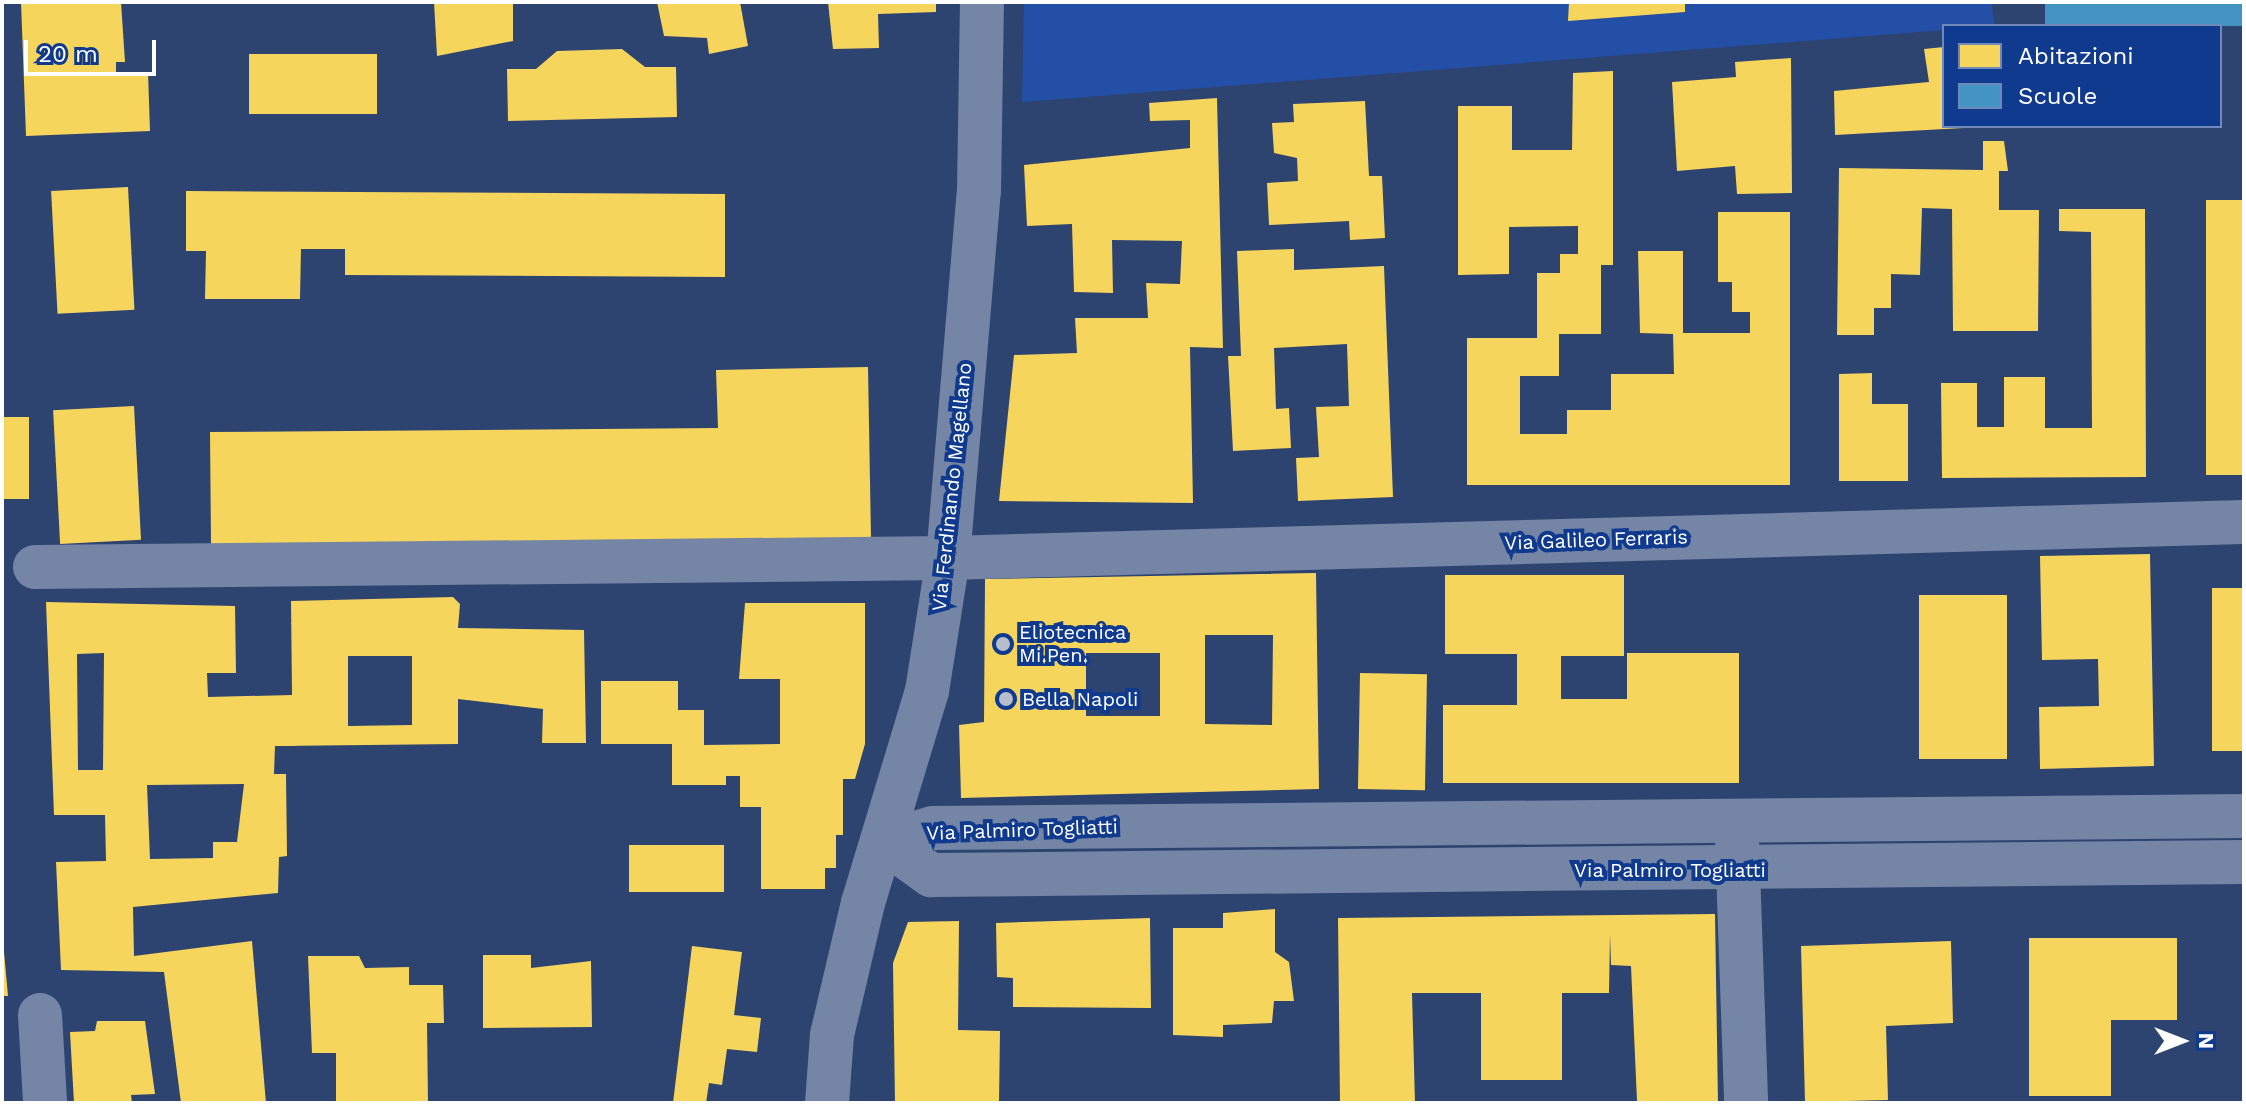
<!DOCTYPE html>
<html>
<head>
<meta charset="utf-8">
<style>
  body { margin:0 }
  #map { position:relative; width:2246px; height:1105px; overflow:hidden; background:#2d4471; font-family:"Work Sans",sans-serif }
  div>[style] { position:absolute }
  .green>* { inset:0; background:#2350a6 }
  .homes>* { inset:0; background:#f6d55c; transform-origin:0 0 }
  .schools>* { inset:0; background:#4393c3; transform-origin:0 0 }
  .minor>* { height:44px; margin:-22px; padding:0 22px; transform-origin:22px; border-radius:22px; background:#7485a5 }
  .tertiary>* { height:44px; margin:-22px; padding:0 22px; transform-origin:22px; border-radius:22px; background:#7485a5 }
  .dots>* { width:22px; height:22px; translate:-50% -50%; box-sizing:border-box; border:4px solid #103a8e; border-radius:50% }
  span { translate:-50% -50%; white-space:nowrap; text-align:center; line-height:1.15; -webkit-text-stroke:8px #103a8e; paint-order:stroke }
  .street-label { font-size:20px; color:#fff }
  .poi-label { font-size:20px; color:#fff }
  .left { translate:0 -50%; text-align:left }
  .frame { position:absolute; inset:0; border:4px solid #fff; pointer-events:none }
  .legend { position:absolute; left:1942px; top:24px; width:280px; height:104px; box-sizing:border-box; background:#103a8e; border:2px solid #7089bb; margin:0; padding:10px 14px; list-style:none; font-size:24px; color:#fff }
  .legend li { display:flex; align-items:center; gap:16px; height:40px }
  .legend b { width:40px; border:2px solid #7089bb }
  .north { position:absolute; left:2142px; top:1001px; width:80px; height:80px; -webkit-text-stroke:6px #103a8e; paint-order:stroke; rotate:90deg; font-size:22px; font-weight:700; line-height:32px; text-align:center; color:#fff }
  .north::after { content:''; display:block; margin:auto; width:28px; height:36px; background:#fff; clip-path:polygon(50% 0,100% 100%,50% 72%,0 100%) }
  .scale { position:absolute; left:24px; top:40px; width:132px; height:36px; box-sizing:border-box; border:4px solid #fff; border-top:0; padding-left:10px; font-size:24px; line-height:28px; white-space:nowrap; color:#fff; -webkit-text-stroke:6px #103a8e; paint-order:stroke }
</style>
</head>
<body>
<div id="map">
  <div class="green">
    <i style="clip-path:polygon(1024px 2px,1991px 2px,1995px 26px,1022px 102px)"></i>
  </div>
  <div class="homes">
    <i style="clip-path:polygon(21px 2px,121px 2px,125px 62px,116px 62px,116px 73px,148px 72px,150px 131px,26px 136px)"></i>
    <i style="clip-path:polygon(434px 2px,513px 2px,513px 41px,437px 56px)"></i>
    <i style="clip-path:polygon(657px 2px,740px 2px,748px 46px,709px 54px,707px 38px,664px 36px)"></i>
    <i style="clip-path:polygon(828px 2px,936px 2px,936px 12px,878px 14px,879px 48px,833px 49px)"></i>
    <i style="clip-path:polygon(1569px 2px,1685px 2px,1685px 12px,1568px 21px)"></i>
    <i style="clip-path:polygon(1944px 47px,1944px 126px,1963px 128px,1835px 135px,1834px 91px,1929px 82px,1924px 49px)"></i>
    <i style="clip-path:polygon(622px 49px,645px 67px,676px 67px,677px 117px,508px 121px,507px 69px,536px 69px,557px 51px)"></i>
    <i style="left:249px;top:54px;width:128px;height:60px"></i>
    <i style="clip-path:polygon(1791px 58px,1792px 193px,1737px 194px,1735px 166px,1677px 171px,1672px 82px,1736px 77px,1735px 62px)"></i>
    <i style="clip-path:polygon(1613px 71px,1613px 265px,1601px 265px,1601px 334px,1559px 334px,1559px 376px,1520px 376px,1520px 434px,1567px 434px,1567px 410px,1611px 410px,1611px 374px,1674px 374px,1673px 334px,1640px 333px,1638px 251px,1683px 251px,1683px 333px,1750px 333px,1750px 312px,1732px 312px,1732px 282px,1718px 282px,1718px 212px,1790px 212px,1790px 485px,1467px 485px,1467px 338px,1537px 338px,1537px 273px,1560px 273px,1560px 254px,1578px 254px,1578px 226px,1509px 227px,1509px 274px,1458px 275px,1458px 106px,1512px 106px,1512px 150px,1572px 150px,1573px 73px)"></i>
    <i style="clip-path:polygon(1217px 98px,1223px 348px,1190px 347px,1193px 503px,999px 501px,1014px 355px,1077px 353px,1075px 318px,1148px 318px,1146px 283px,1180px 284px,1182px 241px,1112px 240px,1113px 293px,1074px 292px,1072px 224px,1027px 226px,1024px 165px,1190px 148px,1190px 120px,1150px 121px,1149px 103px)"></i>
    <i style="clip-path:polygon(1365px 101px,1369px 176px,1382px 176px,1385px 238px,1350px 240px,1349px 221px,1269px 225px,1267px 183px,1298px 181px,1297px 158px,1274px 153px,1272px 123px,1294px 122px,1293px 104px)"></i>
    <i style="clip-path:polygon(1983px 141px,2004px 141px,2008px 171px,1999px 171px,1999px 210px,2039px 210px,2038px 331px,1953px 331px,1952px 209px,1922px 208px,1920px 275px,1891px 274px,1891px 308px,1874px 308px,1874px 335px,1837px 335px,1839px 168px,1983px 170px)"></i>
    <i style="left:128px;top:187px;width:123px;height:77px;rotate:87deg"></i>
    <i style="clip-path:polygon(186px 191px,725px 194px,725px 277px,345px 275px,345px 249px,301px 249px,300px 299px,205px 299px,206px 251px,186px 251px)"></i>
    <i style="left:2244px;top:200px;width:275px;height:38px;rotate:90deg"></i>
    <i style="clip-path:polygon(2059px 209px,2145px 209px,2146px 477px,1942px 478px,1941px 383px,1977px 383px,1977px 427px,2004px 427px,2004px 377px,2045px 377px,2045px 428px,2092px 428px,2091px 232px,2059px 231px)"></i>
    <i style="clip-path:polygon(1294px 249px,1294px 270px,1384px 266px,1393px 497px,1298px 501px,1296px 458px,1319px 457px,1316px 407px,1349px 406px,1347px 344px,1274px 348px,1276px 409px,1289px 408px,1291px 448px,1233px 451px,1228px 356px,1241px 356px,1237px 251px)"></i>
    <i style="clip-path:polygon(868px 367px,871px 538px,211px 544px,210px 432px,718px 428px,716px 370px)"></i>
    <i style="clip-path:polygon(1872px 373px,1872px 404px,1908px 404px,1908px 481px,1839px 481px,1839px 374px)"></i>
    <i style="left:134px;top:406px;width:134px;height:81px;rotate:87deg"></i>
    <i style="left:2px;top:417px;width:27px;height:82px"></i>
    <i style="clip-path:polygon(2150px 554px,2154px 766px,2040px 769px,2039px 707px,2099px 706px,2098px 659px,2042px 660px,2040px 556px)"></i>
    <i style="clip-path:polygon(evenodd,1316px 573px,1319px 789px,961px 798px,959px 725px,984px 722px,985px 579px,1316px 573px,1205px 635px,1273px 635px,1272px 725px,1205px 724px,1205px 635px,1316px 573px,1086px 653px,1160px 653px,1160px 716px,1086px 716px,1086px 653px)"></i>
    <i style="clip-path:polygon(1445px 575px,1624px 575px,1624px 656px,1561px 656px,1561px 699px,1627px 699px,1627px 653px,1739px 653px,1739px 783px,1443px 783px,1443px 705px,1517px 705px,1517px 654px,1445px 654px)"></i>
    <i style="left:2212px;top:588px;width:32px;height:163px"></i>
    <i style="left:1919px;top:595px;width:88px;height:164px"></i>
    <i style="clip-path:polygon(evenodd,453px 597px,460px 604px,458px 628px,584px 630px,586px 743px,542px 743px,543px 709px,458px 699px,458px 744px,275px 746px,274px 774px,286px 774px,287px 856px,279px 857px,278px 893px,133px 907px,134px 956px,252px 941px,266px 1103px,181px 1103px,164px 972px,61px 970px,56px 862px,106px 861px,105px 815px,54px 815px,46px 602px,235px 606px,236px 673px,207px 673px,208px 697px,292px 695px,291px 601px,453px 597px,104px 653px,103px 770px,78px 770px,77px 654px,104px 653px,453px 597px,348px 656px,412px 656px,412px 725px,348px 726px,348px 656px,453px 597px,244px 784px,237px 842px,213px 842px,213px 858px,150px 859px,147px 785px,244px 784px)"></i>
    <i style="clip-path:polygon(745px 603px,865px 603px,865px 744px,855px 779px,843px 779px,843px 835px,836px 835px,836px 868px,825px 868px,825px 889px,761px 889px,761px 807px,740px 807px,740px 776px,726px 776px,726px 785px,672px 785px,672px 744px,601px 744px,601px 681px,678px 681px,678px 710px,704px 710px,704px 745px,780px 744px,780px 679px,739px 679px)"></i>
    <i style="left:1360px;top:673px;width:67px;height:116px;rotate:1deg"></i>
    <i style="left:629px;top:845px;width:95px;height:47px"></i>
    <i style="clip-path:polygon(1275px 909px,1275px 952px,1289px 962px,1294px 1001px,1274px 1001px,1272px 1023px,1223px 1025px,1223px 1037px,1173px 1035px,1173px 928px,1223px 928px,1223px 913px)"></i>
    <i style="clip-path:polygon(1715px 914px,1718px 1103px,1637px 1101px,1631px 966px,1611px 965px,1610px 934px,1609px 993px,1562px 993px,1562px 1080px,1481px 1080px,1481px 993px,1412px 993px,1415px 1103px,1340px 1103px,1338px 918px)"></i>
    <i style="clip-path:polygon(1150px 918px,1151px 1008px,1013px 1007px,1013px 978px,997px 977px,996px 923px)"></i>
    <i style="clip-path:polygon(959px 921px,958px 1030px,1000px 1031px,999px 1103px,895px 1103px,893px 963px,908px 922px)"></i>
    <i style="clip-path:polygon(2px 930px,8px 996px,2px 996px)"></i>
    <i style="clip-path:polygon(2029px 938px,2177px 938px,2177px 1020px,2111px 1020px,2111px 1096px,2029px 1096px)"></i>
    <i style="clip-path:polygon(1951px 941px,1953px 1023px,1886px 1026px,1888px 1100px,1805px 1102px,1801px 946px)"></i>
    <i style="clip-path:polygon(692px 946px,742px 952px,734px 1015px,761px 1018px,757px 1052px,727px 1049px,722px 1085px,709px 1083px,706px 1103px,673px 1103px)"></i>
    <i style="clip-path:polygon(483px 955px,531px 955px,531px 968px,591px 961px,592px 1027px,483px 1028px)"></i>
    <i style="clip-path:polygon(308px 956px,359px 956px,365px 968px,409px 967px,409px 985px,443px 985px,444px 1023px,427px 1023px,428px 1103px,336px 1103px,336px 1053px,312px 1053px)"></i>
    <i style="clip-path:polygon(97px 1021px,145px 1021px,155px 1094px,131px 1095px,132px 1103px,74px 1103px,70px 1032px,95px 1031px)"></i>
  </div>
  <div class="schools">
    <i style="left:2045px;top:2px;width:199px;height:24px"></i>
  </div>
  <div class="minor">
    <i style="left:35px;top:567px;width:913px;rotate:-0.56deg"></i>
    <i style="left:948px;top:558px;width:1296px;rotate:-1.59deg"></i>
    <i style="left:1737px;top:841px;width:262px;rotate:88deg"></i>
    <i style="left:885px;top:842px;width:57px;rotate:35.7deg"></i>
    <i style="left:931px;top:875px;width:1313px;rotate:-0.57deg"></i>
    <i style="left:885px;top:842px;width:50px;rotate:-16.3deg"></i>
    <i style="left:933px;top:828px;width:1311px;rotate:-0.52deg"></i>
    <i style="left:40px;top:1015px;width:88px;rotate:86.7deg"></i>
  </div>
  <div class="tertiary">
    <i style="left:827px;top:1103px;width:68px;rotate:-85.8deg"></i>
    <i style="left:832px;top:1035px;width:136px;rotate:-76.8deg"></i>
    <i style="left:863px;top:903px;width:221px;rotate:-73.2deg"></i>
    <i style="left:927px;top:691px;width:135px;rotate:-81deg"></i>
    <i style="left:948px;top:558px;width:368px;rotate:-85.2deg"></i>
    <i style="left:979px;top:191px;width:189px;rotate:-89.1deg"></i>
  </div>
  <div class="dots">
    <i style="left:1003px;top:644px;background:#b6becd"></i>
    <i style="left:1006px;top:699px;background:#b6becd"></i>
  </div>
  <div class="street-label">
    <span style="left:952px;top:487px;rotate:-84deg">Via Ferdinando Magellano</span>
    <span style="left:1596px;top:540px;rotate:-2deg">Via Galileo Ferraris</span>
    <span style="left:1022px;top:830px;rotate:-2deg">Via Palmiro Togliatti</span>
    <span style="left:1670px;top:870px">Via Palmiro Togliatti</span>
  </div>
  <div class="poi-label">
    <span class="left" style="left:1019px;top:644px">Eliotecnica<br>Mi.Pen.</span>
    <span class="left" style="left:1022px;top:699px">Bella Napoli</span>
  </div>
  <div class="frame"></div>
  <ul class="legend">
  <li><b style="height:22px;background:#f6d55c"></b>Abitazioni</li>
  <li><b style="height:22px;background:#4393c3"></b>Scuole</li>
  </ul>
  <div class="north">N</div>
  <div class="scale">20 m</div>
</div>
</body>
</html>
